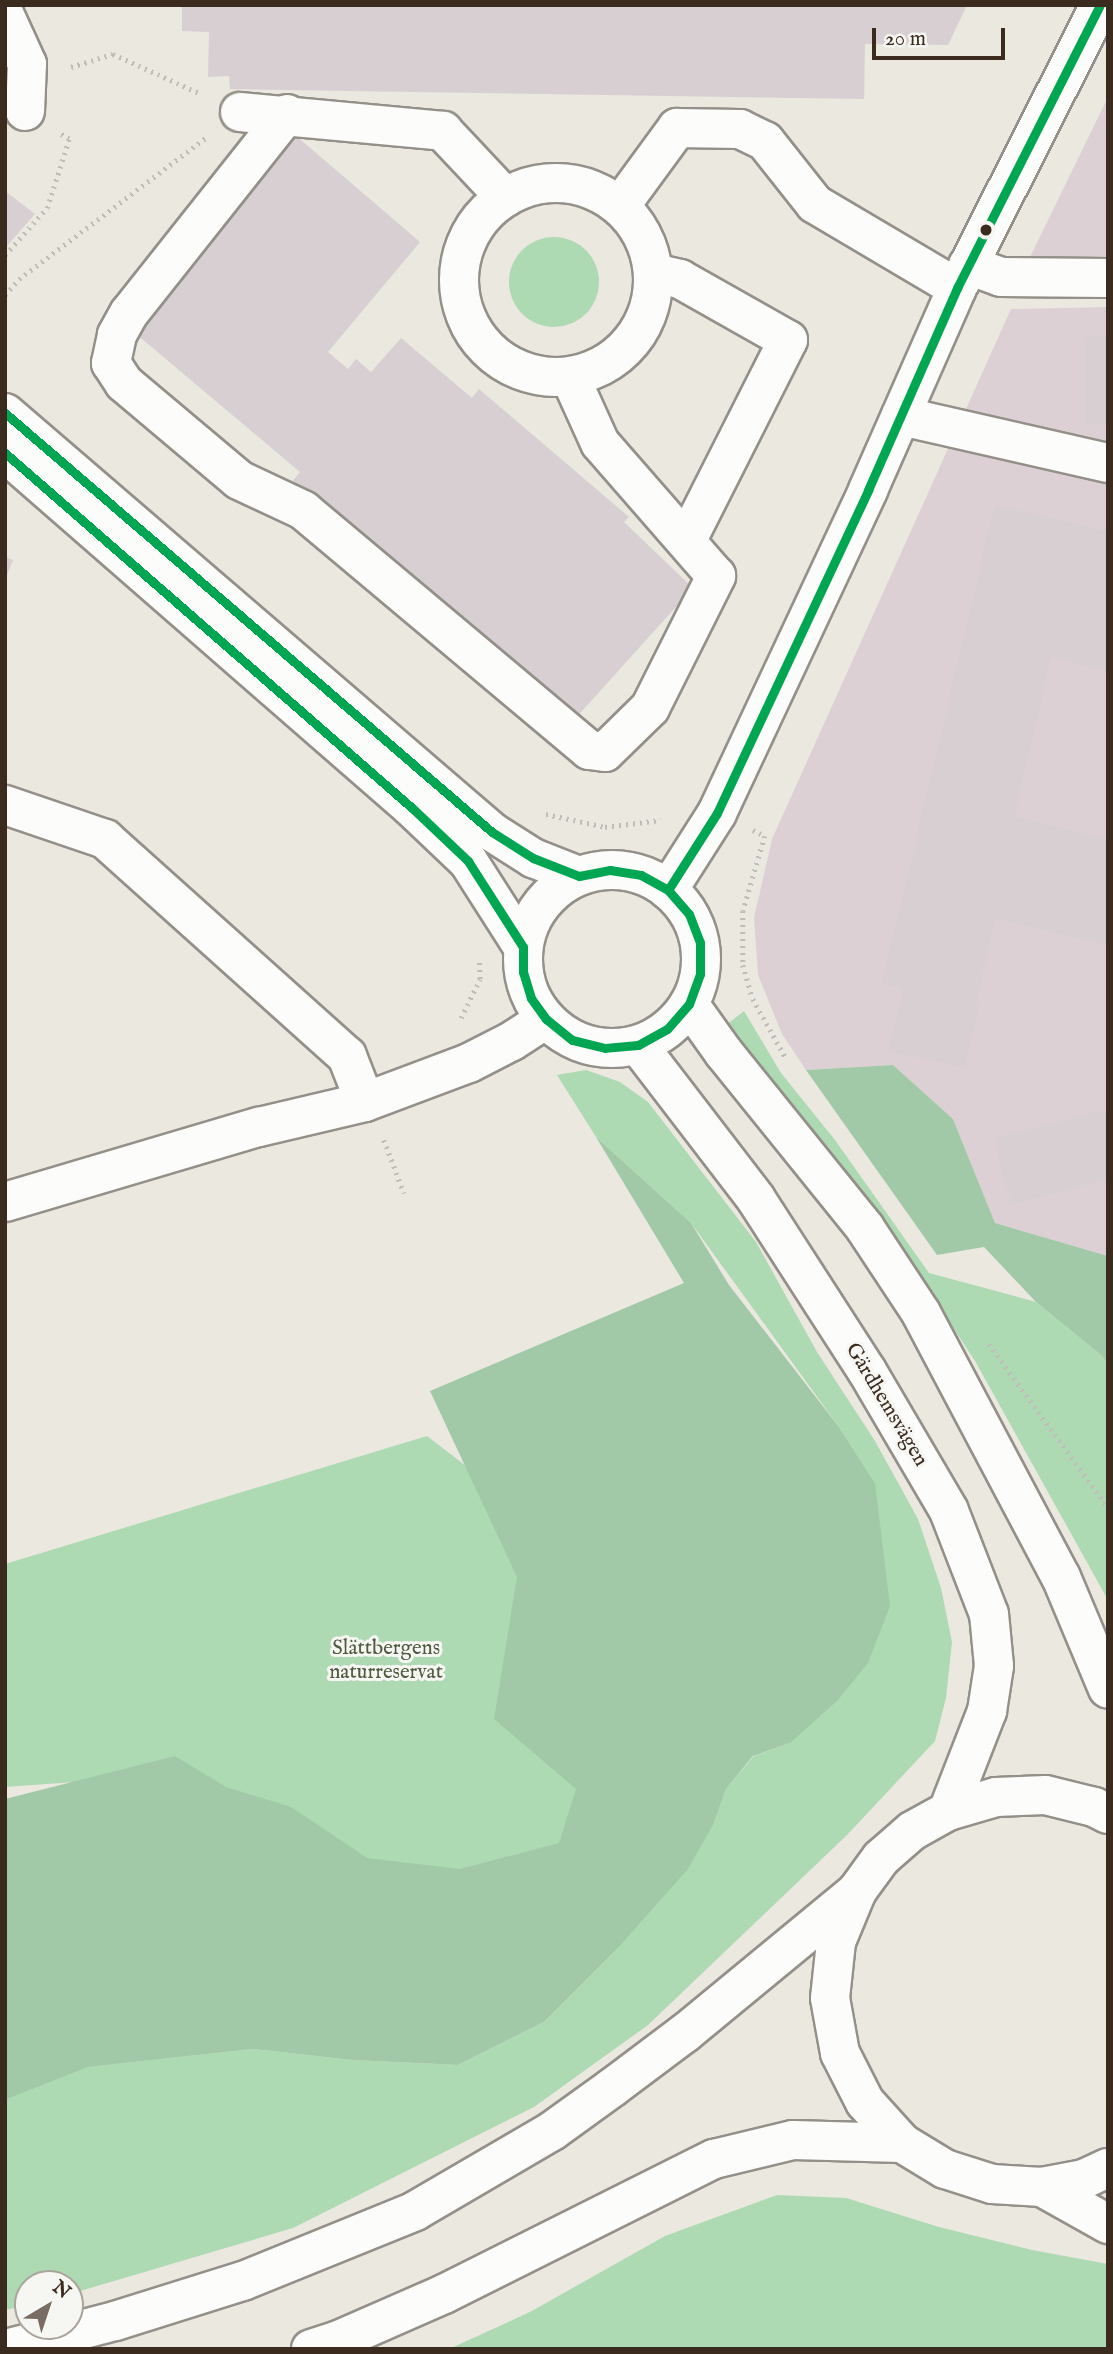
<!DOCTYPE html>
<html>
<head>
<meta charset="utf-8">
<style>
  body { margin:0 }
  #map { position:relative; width:1113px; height:2354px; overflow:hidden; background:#ebe8df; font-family:"IM FELL English",serif }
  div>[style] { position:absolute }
  .industrial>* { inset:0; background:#dcd0d5 }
  .green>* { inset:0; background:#add9b3 }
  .round { border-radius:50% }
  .forest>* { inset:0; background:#a1c9a7 }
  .building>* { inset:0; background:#d7cfd2; transform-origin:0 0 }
  .path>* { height:4.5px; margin-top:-2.25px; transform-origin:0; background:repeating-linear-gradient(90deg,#bfbdba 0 2px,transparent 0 7px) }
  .roads { filter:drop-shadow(2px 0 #949089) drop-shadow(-2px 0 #949089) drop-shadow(0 2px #949089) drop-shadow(0 -2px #949089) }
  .minor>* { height:38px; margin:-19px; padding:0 19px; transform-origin:19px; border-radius:19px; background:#fcfcfa }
  .minor>.ring { margin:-19px; padding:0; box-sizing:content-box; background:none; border:38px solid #fcfcfa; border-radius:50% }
  .major>* { height:38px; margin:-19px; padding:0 19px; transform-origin:19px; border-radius:19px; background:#fcfcfa }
  .major>.ring { margin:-19px; padding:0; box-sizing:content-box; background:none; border:38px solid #fcfcfa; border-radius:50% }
  .highway>* { height:38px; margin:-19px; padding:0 19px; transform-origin:19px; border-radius:19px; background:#fcfcfa }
  .bus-1>* { height:9px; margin:-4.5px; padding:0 4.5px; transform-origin:4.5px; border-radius:4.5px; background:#00a651 }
  .dots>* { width:19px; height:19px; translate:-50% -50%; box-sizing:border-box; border:4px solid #f6f6f2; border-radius:50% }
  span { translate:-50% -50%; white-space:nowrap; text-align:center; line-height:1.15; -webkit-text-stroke:6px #f6f6f2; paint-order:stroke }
  .street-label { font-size:21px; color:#3b2a1e }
  .park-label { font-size:21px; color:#4e5b40 }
  .frame { position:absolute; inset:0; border:7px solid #3b2a1e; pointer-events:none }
  .north { position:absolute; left:14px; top:2270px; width:70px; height:70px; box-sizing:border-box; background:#f6f6f2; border:2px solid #aba49d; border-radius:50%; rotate:39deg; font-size:19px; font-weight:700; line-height:28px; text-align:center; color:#3b2a1e }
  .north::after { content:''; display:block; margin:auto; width:24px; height:32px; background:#796c62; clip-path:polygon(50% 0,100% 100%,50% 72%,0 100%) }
  .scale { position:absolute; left:872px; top:28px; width:133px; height:32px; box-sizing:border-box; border:4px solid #3b2a1e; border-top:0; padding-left:9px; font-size:21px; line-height:24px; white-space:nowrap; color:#3b2a1e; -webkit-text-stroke:5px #f6f6f2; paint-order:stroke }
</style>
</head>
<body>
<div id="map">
  <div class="industrial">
    <i style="clip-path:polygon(1108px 97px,1108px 293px,1013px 292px)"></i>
    <i style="clip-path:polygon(1108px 307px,1108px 1256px,995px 1223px,953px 1119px,893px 1065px,806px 1070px,782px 1034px,758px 975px,754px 918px,772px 839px,1011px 309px)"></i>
  </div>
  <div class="green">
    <i class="round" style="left:509px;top:237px;width:90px;height:90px"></i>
    <i style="clip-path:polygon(744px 1011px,781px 1073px,835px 1140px,929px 1273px,1036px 1302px,1101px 1355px,1108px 1364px,1108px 1600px,975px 1361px,878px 1214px,725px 1026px)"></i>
    <i style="clip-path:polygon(586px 1070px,620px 1082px,648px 1102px,756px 1242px,817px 1352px,875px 1441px,918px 1519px,941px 1588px,952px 1642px,946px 1698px,935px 1741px,848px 1834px,648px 2025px,534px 2107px,293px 2228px,70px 2294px,70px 2284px,28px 2284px,28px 2305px,5px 2310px,5px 2100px,87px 2067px,253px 2049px,352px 2060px,458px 2065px,544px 2022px,617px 1949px,714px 1823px,726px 1789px,754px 1756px,790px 1743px,875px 1483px,839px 1427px,691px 1223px,596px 1137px,557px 1075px)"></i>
    <i style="clip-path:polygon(427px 1436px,539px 1522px,743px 1640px,519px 1898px,360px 1871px,89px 1781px,5px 1787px,5px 1564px)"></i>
    <i style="clip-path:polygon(777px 2195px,846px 2198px,939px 2227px,1032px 2250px,1108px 2264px,1108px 2349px,449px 2349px,530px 2312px,665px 2236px)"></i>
  </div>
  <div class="forest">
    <i style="clip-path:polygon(893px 1065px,953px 1119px,995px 1223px,1108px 1256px,1108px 1364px,1101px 1355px,1036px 1302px,984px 1247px,937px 1255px,806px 1070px)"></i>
    <i style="clip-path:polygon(596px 1137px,691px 1223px,729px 1285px,839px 1427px,875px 1483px,890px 1606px,868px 1663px,838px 1700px,790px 1743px,753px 1756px,726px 1789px,714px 1823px,688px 1869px,617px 1949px,544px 2022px,458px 2065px,352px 2060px,253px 2049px,88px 2067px,5px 2100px,5px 1799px,175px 1756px,226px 1787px,291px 1807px,367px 1858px,460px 1869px,559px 1843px,576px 1789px,494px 1719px,517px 1577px,430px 1391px,684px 1283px)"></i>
  </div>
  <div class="building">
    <i style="clip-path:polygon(182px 5px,967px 5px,948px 45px,865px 44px,864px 99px,230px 89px,229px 76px,208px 77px,209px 32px,182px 31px)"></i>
    <i style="clip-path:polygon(295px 135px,420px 242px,328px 352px,348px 369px,356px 359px,371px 372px,401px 338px,472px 398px,479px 389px,629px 517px,624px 522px,693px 588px,574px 720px,291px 483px,300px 472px,129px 328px)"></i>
    <i style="clip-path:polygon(5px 191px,35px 214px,5px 248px)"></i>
    <i style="left:1085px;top:337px;width:23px;height:87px"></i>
    <i style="clip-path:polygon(995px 505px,1108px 532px,1108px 671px,1051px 657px,1014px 817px,1108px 839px,1108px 945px,996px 918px,975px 1005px,979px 1003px,965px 1068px,889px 1051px,903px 989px,882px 984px)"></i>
    <i style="clip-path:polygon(5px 557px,13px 560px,5px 580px)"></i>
    <i style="clip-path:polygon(1108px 1109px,1108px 1179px,1011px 1204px,994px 1138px)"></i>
  </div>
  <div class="path">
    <i style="left:71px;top:67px;width:44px;rotate:-17.2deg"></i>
    <i style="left:113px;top:54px;width:97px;rotate:24.4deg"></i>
    <i style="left:5px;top:255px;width:63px;rotate:-48.2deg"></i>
    <i style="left:47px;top:208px;width:72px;rotate:-72.3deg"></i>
    <i style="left:69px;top:139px;width:12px;rotate:-149deg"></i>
    <i style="left:5px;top:295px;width:21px;rotate:-49deg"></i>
    <i style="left:19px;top:279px;width:237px;rotate:-37.1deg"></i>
    <i style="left:546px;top:814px;width:60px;rotate:12.4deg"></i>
    <i style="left:605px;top:827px;width:56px;rotate:-7.1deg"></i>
    <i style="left:753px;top:830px;width:13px;rotate:27deg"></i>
    <i style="left:765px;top:836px;width:78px;rotate:106.3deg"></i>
    <i style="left:743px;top:911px;width:54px;rotate:90deg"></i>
    <i style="left:743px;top:965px;width:35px;rotate:74deg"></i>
    <i style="left:753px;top:999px;width:70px;rotate:60.9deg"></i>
    <i style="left:461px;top:1018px;width:43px;rotate:-64deg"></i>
    <i style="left:480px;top:979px;width:21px;rotate:-93deg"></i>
    <i style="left:384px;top:1140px;width:57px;rotate:69.3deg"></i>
    <i style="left:989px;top:1344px;width:202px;rotate:53.9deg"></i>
  </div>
  <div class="roads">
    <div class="minor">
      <i style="left:5px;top:16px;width:53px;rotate:65.4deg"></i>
      <i style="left:27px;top:64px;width:47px;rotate:92.4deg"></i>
      <i style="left:240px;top:112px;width:204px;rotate:5.3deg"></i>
      <i style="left:443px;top:131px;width:91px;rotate:46.8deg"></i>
      <i style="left:287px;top:114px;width:254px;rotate:128.4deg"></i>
      <i style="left:129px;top:313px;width:25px;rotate:119deg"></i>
      <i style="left:117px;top:335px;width:29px;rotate:102deg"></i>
      <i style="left:111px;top:363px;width:24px;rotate:57deg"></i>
      <i style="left:124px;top:383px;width:150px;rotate:40.1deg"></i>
      <i style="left:239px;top:480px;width:71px;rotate:25.1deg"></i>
      <i style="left:303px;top:510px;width:373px;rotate:40deg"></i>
      <i style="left:589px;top:750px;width:16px;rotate:7deg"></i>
      <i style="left:605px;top:752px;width:63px;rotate:-44.4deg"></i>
      <i style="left:650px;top:708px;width:148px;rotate:-63.4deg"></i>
      <i style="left:716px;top:576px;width:176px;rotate:-131.1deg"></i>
      <i style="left:600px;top:443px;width:72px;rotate:-114.4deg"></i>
      <i class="ring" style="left:459px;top:183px;width:156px;height:156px"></i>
      <i style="left:620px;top:206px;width:97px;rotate:-53.8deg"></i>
      <i style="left:677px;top:128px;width:63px;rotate:0.9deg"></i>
      <i style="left:740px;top:129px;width:28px;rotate:26deg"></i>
      <i style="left:765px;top:141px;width:80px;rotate:51.6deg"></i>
      <i style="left:815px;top:204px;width:165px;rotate:30.6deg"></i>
      <i style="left:968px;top:265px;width:35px;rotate:20deg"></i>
      <i style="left:1001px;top:277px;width:107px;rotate:0.5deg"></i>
      <i style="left:654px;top:273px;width:27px;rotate:13deg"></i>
      <i style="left:680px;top:279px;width:124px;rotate:29.5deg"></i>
      <i style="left:788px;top:340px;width:224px;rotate:116.8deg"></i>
      <i style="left:901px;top:416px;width:212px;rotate:12.8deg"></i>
      <i style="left:5px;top:805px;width:106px;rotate:18.8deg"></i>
      <i style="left:105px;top:839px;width:325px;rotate:41.9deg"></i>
      <i style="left:347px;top:1056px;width:49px;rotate:68.6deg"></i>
      <i style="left:668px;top:890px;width:91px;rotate:-57.5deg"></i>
      <i style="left:717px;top:813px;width:357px;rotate:-64.9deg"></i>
      <i style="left:868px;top:490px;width:221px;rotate:-66.2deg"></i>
      <i style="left:957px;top:288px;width:317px;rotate:-63.2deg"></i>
      <i style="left:5px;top:1202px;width:265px;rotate:-16.5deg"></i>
      <i style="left:259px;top:1127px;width:109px;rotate:-13.3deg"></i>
      <i style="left:365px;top:1102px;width:111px;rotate:-20.6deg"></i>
      <i style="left:469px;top:1063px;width:48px;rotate:-27.1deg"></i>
      <i style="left:512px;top:1041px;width:40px;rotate:-32.9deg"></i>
    </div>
    <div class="major">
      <i style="left:5px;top:413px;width:642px;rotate:40.71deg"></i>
      <i style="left:492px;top:832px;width:49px;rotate:32.4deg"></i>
      <i style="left:533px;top:858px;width:49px;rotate:21.4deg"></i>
      <i style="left:5px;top:453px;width:539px;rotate:41.09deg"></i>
      <i style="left:411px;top:807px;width:79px;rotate:43.5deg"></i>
      <i style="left:468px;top:861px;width:102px;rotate:57.4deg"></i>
      <i class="ring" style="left:523px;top:870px;width:140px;height:140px"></i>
      <i style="left:689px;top:1004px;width:60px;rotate:54.5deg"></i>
      <i style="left:724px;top:1053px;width:225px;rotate:51.1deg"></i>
      <i style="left:865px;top:1228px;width:102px;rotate:56.6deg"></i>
      <i style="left:921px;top:1313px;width:299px;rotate:62.1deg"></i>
      <i style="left:1061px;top:1577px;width:121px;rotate:67.2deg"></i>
      <i style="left:638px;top:1045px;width:194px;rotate:52.5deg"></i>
      <i style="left:756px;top:1199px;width:205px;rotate:57.2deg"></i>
      <i style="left:867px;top:1371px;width:162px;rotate:59.6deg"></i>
      <i style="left:949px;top:1511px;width:110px;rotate:68.8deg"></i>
      <i style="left:989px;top:1614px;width:52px;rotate:84.5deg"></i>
      <i style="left:994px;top:1666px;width:46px;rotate:98.8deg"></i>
      <i style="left:987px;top:1711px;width:107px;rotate:111.3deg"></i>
      <i style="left:1042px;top:2187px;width:76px;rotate:29.3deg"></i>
    </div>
    <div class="highway">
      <i style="left:1108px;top:1814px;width:16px;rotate:-153deg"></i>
      <i style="left:1094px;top:1807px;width:50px;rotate:-166.2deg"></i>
      <i style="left:1045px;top:1795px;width:49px;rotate:177.7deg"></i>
      <i style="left:996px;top:1797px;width:50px;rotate:163.7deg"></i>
      <i style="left:948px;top:1811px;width:41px;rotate:150.9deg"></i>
      <i style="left:912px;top:1831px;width:41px;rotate:138.9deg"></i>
      <i style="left:881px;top:1858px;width:41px;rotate:126deg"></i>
      <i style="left:857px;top:1891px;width:55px;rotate:112.4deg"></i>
      <i style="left:836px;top:1942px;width:56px;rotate:96.1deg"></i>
      <i style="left:830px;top:1998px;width:56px;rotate:79.7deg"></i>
      <i style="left:840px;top:2053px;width:55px;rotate:63deg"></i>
      <i style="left:865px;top:2102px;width:55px;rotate:47.9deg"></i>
      <i style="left:902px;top:2143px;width:50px;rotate:31.2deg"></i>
      <i style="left:945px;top:2169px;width:49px;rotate:17.7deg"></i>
      <i style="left:992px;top:2184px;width:50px;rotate:3.4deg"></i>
      <i style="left:1042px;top:2187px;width:43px;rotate:-10.8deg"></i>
      <i style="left:1084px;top:2179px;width:26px;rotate:-25deg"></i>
      <i style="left:6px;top:2349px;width:113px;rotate:-14.4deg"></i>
      <i style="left:115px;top:2321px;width:134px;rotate:-17.4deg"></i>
      <i style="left:243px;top:2281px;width:186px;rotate:-22.1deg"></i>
      <i style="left:415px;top:2211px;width:159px;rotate:-30.3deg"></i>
      <i style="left:552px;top:2131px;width:75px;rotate:-35.8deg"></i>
      <i style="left:613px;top:2087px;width:90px;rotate:-36.9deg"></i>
      <i style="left:685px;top:2033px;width:223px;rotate:-39.5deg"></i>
      <i style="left:311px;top:2349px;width:29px;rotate:-18deg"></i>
      <i style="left:339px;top:2340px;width:115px;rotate:-23.7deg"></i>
      <i style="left:444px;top:2294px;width:302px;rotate:-26.6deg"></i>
      <i style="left:714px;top:2159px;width:81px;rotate:-13.5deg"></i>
      <i style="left:793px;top:2140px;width:109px;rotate:1.6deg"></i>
    </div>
  </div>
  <div class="bus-1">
    <i style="left:5px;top:413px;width:642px;rotate:40.71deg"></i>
    <i style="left:492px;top:832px;width:49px;rotate:32.4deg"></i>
    <i style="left:533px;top:858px;width:49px;rotate:21.4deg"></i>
    <i style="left:579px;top:876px;width:32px;rotate:-11deg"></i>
    <i style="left:610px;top:870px;width:31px;rotate:9deg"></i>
    <i style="left:641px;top:875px;width:31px;rotate:29deg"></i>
    <i style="left:668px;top:890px;width:32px;rotate:49deg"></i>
    <i style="left:689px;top:914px;width:31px;rotate:69deg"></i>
    <i style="left:700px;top:943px;width:31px;rotate:90deg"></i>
    <i style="left:700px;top:974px;width:32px;rotate:110deg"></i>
    <i style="left:689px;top:1004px;width:33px;rotate:131deg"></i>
    <i style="left:667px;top:1029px;width:33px;rotate:151deg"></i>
    <i style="left:638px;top:1045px;width:33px;rotate:175deg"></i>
    <i style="left:605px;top:1048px;width:34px;rotate:-166deg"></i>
    <i style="left:572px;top:1040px;width:33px;rotate:-141deg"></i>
    <i style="left:546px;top:1019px;width:26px;rotate:-126deg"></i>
    <i style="left:531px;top:998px;width:27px;rotate:-107deg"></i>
    <i style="left:523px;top:972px;width:25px;rotate:-90deg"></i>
    <i style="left:523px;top:947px;width:102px;rotate:-122.6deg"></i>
    <i style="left:468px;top:861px;width:79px;rotate:-136.5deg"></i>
    <i style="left:411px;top:807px;width:539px;rotate:-138.91deg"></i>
    <i style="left:668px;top:890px;width:91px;rotate:-57.5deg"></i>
    <i style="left:717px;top:813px;width:357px;rotate:-64.9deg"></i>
    <i style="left:868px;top:490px;width:221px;rotate:-66.2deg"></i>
    <i style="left:957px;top:288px;width:317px;rotate:-63.2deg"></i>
  </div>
  <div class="dots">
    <i style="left:986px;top:230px;background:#3b2a1e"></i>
  </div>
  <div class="street-label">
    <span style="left:886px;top:1405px;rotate:59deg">Gärdhemsvägen</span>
  </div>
  <div class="park-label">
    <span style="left:386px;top:1661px">Slättbergens<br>naturreservat</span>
  </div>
  <div class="frame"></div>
  <div class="north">N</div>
  <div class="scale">20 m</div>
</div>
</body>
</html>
